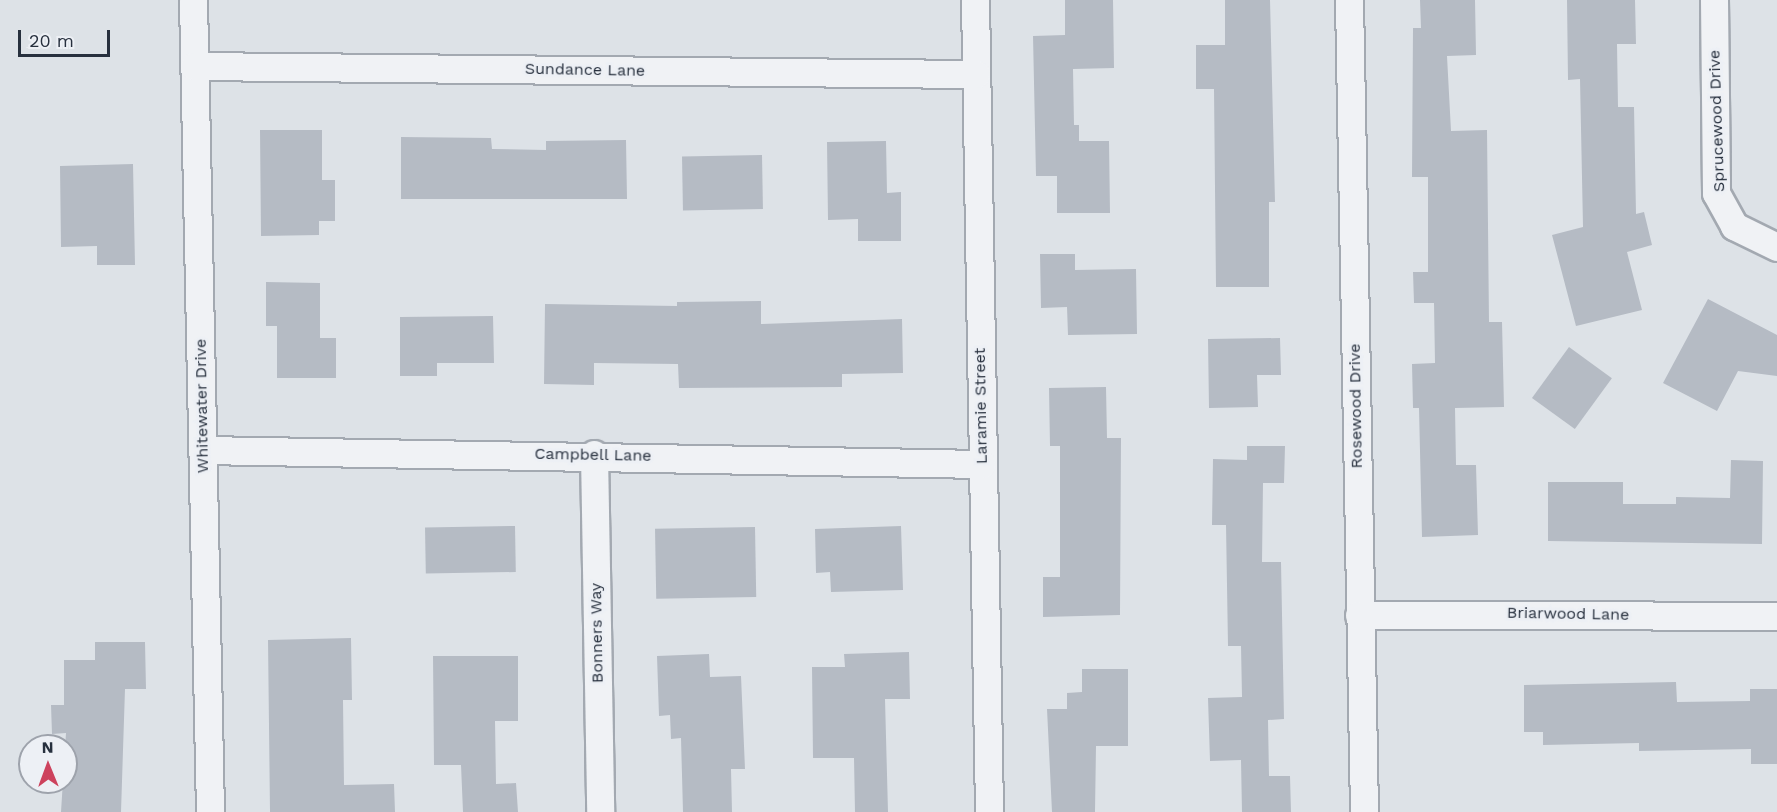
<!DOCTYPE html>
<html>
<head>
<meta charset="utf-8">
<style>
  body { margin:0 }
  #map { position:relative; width:1777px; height:812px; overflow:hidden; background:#dde2e7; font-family:"Work Sans",sans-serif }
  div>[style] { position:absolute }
  .building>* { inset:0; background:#b5bbc4; transform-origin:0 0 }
  .roads { filter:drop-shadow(2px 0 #a3a9b1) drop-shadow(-2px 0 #a3a9b1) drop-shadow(0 2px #a3a9b1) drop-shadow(0 -2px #a3a9b1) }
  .street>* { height:27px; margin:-13.5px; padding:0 13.5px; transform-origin:13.5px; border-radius:13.5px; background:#f0f2f5 }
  span { translate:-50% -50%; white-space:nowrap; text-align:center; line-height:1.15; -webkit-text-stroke:6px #edf0f5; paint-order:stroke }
  .street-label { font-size:16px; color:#27303e }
  .north { position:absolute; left:18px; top:734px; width:60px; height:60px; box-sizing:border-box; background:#edf0f5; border:2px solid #9ea3ac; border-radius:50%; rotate:359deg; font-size:16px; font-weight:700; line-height:24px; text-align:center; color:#27303e }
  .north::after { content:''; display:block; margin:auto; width:21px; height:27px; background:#cd425d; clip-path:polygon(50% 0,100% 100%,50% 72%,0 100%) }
  .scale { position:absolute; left:18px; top:30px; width:92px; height:27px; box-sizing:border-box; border:3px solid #27303e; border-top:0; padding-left:8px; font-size:18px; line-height:21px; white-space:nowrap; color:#27303e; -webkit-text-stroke:4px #edf0f5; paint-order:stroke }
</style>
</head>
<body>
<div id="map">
  <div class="building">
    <i style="clip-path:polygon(1065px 0,1113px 0,1114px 68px,1073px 69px,1074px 125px,1079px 125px,1079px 141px,1109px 141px,1110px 213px,1057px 213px,1057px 176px,1036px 176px,1033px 36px,1065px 35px)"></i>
    <i style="clip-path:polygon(1225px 0,1270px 0,1275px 202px,1269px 202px,1269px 287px,1216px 287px,1214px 89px,1196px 89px,1196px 45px,1225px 45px)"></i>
    <i style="clip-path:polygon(1420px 0,1475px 0,1476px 55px,1447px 56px,1451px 131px,1487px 130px,1489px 322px,1502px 322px,1504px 407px,1455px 408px,1456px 465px,1476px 465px,1478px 535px,1422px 537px,1419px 408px,1413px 408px,1412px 364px,1435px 363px,1434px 303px,1414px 303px,1413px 272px,1428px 272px,1428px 177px,1412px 177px,1413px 28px,1421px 28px)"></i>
    <i style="clip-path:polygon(1567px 0,1635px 0,1636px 44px,1617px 44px,1618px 107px,1634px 107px,1636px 214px,1644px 212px,1652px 245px,1627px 252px,1642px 310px,1576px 326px,1552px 235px,1583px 227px,1580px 79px,1568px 80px)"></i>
    <i style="clip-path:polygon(260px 130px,322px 130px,322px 180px,335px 180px,335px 221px,319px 221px,319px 235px,261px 236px)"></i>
    <i style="clip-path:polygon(401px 137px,491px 138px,492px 149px,546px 150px,546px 141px,626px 140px,627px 199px,401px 199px)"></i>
    <i style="clip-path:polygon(886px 141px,887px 193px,901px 192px,901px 241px,858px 241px,858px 219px,828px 220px,827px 142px)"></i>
    <i style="left:762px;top:155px;width:54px;height:80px;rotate:89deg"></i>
    <i style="clip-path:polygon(133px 164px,135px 265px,97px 265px,97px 246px,61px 247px,60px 166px)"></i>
    <i style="clip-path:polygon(1040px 254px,1075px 254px,1075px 270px,1136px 269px,1137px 334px,1068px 335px,1067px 307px,1041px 308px)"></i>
    <i style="clip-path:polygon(266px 282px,320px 283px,320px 338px,336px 338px,336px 378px,277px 378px,277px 326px,266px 326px)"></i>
    <i style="clip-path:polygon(1708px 299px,1777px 335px,1777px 376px,1738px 371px,1717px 411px,1663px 383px)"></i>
    <i style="clip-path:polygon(761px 301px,761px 324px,902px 319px,903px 373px,842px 374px,842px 387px,679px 388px,678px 364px,594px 363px,594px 385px,544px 384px,545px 304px,677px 306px,677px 302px)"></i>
    <i style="clip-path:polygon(493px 316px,494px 363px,437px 363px,437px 376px,400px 376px,400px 317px)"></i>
    <i style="clip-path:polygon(1280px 338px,1281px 375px,1257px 375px,1258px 407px,1209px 408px,1208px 339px)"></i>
    <i style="left:1569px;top:347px;width:53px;height:63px;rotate:36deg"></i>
    <i style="clip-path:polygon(1106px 387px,1107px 438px,1121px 438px,1120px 615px,1043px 617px,1043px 577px,1060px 577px,1060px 446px,1050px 446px,1049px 388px)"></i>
    <i style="clip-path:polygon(1247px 446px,1285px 446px,1284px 483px,1263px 483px,1262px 562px,1281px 562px,1284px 719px,1268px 720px,1269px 776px,1290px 776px,1291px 812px,1242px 812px,1241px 760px,1210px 761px,1208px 698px,1242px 697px,1241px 646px,1228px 646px,1226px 525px,1212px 525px,1213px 459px,1247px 460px)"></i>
    <i style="clip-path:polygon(1731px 460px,1763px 461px,1762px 544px,1548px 541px,1548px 482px,1623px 482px,1623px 504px,1676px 504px,1676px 497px,1730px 498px)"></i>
    <i style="left:515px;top:526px;width:46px;height:90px;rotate:89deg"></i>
    <i style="clip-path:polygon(901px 526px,903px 590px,831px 592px,830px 572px,816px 573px,815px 529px)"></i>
    <i style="left:755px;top:527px;width:70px;height:100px;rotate:89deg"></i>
    <i style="clip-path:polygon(351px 638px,352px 700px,343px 700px,344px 785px,394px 784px,395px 812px,270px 812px,268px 640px)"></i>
    <i style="clip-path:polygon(95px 642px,145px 642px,146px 689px,125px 689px,121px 812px,61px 812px,66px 733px,52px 734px,51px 705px,64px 705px,64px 660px,95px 660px)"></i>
    <i style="clip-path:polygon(909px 652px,910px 699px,885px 699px,888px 812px,855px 812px,854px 758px,813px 758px,812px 667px,845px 667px,844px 654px)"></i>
    <i style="clip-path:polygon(709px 654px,710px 677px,741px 676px,745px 769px,731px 769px,732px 812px,683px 812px,681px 738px,671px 739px,670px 715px,659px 716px,657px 656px)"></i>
    <i style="clip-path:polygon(433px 656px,518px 656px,518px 721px,495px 721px,496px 784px,516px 783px,518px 812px,463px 812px,461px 765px,434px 765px)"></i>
    <i style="clip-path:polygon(1082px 669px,1128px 669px,1128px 746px,1096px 746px,1095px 812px,1052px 812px,1047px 709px,1067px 709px,1067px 693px,1082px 692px)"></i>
    <i style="clip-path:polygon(1676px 682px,1677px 702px,1750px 701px,1750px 689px,1777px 689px,1777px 764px,1751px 764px,1751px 749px,1639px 751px,1639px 743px,1543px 745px,1543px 732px,1524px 732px,1524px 685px)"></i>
  </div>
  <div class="roads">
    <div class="street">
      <i style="left:193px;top:0;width:812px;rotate:88.8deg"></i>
      <i style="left:975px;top:0;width:812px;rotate:89.01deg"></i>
      <i style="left:1349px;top:0;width:812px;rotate:88.94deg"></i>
      <i style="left:1714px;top:0;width:193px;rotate:89.4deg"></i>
      <i style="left:1716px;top:193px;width:38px;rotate:61deg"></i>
      <i style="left:1734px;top:226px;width:48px;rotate:26deg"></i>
      <i style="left:194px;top:66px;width:782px;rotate:0.59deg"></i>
      <i style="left:203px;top:450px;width:779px;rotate:1.03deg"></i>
      <i style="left:594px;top:454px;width:358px;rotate:89deg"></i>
      <i style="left:1359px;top:615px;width:418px;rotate:0.1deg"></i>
    </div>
  </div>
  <div class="street-label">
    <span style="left:585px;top:70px;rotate:1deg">Sundance Lane</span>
    <span style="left:1717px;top:121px;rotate:-92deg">Sprucewood Drive</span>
    <span style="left:202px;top:406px;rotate:-91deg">Whitewater Drive</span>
    <span style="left:981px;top:406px;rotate:-91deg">Laramie Street</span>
    <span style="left:1356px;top:406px;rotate:-91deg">Rosewood Drive</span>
    <span style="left:593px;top:455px;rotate:1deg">Campbell Lane</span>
    <span style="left:1568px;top:614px;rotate:1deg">Briarwood Lane</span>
    <span style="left:597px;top:633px;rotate:-91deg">Bonners Way</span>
  </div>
  <div class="north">N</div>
  <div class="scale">20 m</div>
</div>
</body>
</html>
